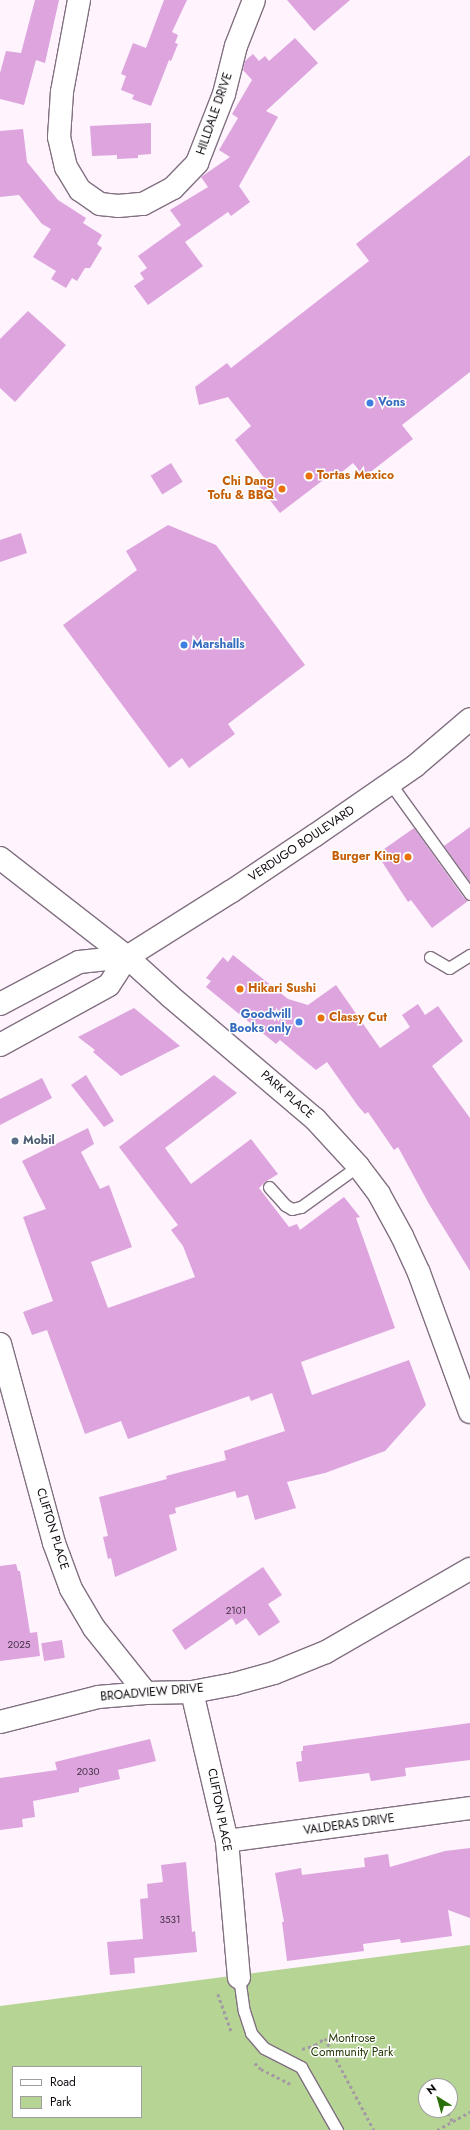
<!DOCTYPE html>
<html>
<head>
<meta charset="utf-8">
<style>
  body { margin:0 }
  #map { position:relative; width:470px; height:2130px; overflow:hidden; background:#fff3fe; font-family:Jost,sans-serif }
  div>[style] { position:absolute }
  .green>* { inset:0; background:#b6d494 }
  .building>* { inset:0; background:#dda4dd; transform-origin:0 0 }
  .path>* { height:2.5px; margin-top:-1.25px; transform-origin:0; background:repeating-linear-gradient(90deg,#a49aa3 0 3px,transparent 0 6px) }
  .roads { filter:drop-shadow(1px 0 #817081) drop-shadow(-1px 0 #817081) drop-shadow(0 1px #817081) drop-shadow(0 -1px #817081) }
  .lane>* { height:11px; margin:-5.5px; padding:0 5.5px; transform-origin:5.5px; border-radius:5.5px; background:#fff }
  .street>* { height:22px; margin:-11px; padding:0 11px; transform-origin:11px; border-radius:11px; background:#fff }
  .secondary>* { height:22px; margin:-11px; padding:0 11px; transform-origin:11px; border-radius:11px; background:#fff }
  .dots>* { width:11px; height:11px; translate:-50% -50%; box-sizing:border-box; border:2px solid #fff; border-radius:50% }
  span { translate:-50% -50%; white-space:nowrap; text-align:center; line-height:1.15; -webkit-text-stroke:3px #fff; paint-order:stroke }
  .number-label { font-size:10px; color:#433043 }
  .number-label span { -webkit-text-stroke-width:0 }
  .street-label { font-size:12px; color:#100a10 }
  .shop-label { font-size:12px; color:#366cbe; font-weight:700 }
  .left { translate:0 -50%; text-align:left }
  .right { translate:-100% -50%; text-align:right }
  .food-label { font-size:12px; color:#c56008; font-weight:700 }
  .service-label { font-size:12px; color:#4e5e75; font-weight:700 }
  .park-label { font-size:12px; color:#253904 }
  .legend { position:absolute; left:12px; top:2066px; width:130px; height:52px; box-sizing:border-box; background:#fff; border:1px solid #9f9d9f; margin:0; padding:5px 7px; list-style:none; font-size:12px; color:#100a10 }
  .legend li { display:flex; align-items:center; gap:8px; height:20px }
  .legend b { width:20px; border:1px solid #9f9d9f }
  .north { position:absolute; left:418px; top:2078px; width:40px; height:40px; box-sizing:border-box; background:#fff; border:1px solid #9f9d9f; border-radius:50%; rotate:323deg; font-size:11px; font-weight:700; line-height:16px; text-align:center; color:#100a10 }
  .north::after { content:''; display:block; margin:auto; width:14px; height:18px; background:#2a6f0a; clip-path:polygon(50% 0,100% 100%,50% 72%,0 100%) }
</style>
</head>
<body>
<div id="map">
  <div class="green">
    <i style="clip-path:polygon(evenodd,470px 1945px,470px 2130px,0 2130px,0 2006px,470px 1945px,13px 2067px,141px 2067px,141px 2117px,13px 2117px,13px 2067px,470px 1945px,426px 2086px,450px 2086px,450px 2110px,426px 2110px,426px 2086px)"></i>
  </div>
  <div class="building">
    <i style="clip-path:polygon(35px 0,59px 0,45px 63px,36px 60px,24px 105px,0 99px,0 73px,6px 51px,21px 53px)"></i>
    <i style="clip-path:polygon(164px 0,187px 0,172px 32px,178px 35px,175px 43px,178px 44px,171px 61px,169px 60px,151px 106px,132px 99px,134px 95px,121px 90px,126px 76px,121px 74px,133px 43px,146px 48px)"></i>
    <i style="clip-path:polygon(287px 0,350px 0,314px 31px)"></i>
    <i style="clip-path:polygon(295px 38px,318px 63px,266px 111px,278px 117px,239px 186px,250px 202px,231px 216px,228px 212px,185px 242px,203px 266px,148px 305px,134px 286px,144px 279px,140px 273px,147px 268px,138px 256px,181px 225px,170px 210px,208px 187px,201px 177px,230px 157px,219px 150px,238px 118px,232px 114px,252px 80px,243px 70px,245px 61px,253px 54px,259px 61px,265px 56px,269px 61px)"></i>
    <i style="clip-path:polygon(151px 123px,151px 154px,138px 155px,138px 158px,117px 159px,117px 155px,92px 156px,90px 126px)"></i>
    <i style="clip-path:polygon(23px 129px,27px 162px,58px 200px,86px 218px,83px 223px,102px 235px,97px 244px,102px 248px,90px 268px,85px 268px,77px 281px,72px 278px,66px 288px,51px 279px,56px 271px,33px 257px,51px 229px,42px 224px,19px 195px,0 197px,0 131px)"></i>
    <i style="clip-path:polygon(470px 155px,470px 372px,402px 425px,413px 439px,364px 477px,353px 463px,338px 475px,335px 471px,280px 513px,258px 485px,265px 479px,235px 440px,251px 426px,228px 397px,199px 405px,195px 387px,227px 363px,231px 368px,369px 261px,356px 244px)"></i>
    <i style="clip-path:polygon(28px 311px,66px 345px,15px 402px,0 388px,0 339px)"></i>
    <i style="left:171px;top:463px;width:22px;height:24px;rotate:58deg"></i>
    <i style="clip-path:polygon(168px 525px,216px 545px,305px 665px,228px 724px,235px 734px,189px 768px,182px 758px,169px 768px,63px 625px,137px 570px,126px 551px)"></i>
    <i style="clip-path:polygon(21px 533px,27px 553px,0 562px,0 540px)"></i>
    <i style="clip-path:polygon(470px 827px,470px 882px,444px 846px)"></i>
    <i style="clip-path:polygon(414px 828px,464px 898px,468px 901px,432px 928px,411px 900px,408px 902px,377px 854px)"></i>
    <i style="clip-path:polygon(233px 955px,288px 999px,308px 1005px,336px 985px,380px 1048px,410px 1027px,402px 1015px,418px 1004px,425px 1015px,438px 1006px,463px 1041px,432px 1066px,470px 1118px,470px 1271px,429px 1204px,398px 1147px,394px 1150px,368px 1112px,365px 1114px,358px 1106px,327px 1062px,316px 1070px,280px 1040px,276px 1044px,206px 987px,211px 981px,206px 978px,223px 957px,228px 962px)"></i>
    <i style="clip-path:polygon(134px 1008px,180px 1046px,121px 1076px,93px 1052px,95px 1050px,78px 1037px)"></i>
    <i style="clip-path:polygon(86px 1075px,114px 1121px,104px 1127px,71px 1085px)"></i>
    <i style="clip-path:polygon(214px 1075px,237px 1093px,165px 1148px,191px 1184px,251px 1139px,278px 1174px,265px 1182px,259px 1188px,289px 1227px,297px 1224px,300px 1230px,344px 1197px,360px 1217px,356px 1218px,395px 1328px,301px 1362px,312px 1395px,409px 1360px,426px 1405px,385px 1451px,325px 1473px,287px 1482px,296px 1508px,255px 1520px,248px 1495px,237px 1498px,235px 1491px,175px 1508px,176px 1513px,169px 1515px,177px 1550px,115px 1577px,111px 1558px,108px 1559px,103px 1537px,108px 1536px,99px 1497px,167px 1479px,166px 1476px,226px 1460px,224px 1451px,285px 1431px,272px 1393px,251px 1401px,249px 1396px,128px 1439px,121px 1421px,85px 1434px,47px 1330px,32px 1335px,23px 1312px,53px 1301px,23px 1217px,46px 1209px,22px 1161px,88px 1128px,94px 1144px,81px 1152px,100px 1189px,109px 1185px,132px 1247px,91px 1262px,108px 1308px,195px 1277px,183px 1246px,171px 1230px,178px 1225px,119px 1147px)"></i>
    <i style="clip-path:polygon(42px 1078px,52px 1098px,0 1125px,0 1099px)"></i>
    <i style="clip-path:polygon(16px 1564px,18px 1571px,20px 1571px,30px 1633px,37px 1632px,40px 1656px,0 1661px,0 1566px)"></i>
    <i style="clip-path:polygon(263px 1567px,282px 1595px,268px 1604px,280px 1622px,259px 1636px,246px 1618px,236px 1625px,232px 1618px,185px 1650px,172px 1630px)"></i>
    <i style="left:62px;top:1640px;width:18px;height:21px;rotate:81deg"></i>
    <i style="clip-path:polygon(470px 1723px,470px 1760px,405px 1768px,406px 1776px,371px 1781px,369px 1773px,299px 1782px,296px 1762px,302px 1761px,301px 1751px,303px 1751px,303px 1746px)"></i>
    <i style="clip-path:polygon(150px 1739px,156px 1761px,118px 1770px,120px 1779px,79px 1788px,79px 1792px,33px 1801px,35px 1817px,22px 1819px,23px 1827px,0 1830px,0 1778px,57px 1770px,55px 1762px)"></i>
    <i style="clip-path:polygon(470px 1848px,470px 1918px,448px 1910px,452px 1936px,401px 1943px,400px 1939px,363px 1944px,364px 1951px,287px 1961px,282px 1922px,284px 1922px,275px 1873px,301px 1868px,302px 1875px,365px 1867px,364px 1858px,388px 1854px,390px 1867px,445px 1851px)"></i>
    <i style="clip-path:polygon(186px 1862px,192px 1932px,195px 1931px,197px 1952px,134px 1958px,135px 1973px,110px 1975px,107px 1942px,143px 1939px,140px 1899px,148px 1898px,147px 1884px,163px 1882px,161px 1865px)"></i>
  </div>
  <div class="path">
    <i style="left:218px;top:1994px;width:41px;rotate:70.3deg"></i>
    <i style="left:302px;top:2049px;width:14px;rotate:-17deg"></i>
    <i style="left:315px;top:2045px;width:12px;rotate:-35deg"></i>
    <i style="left:325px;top:2038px;width:104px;rotate:62deg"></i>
    <i style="left:255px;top:2063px;width:8px;rotate:45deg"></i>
    <i style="left:261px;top:2069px;width:33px;rotate:27deg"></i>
    <i style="left:448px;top:2113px;width:10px;rotate:61deg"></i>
    <i style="left:437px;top:2130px;width:38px;rotate:-29deg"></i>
  </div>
  <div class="roads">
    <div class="lane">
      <i style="left:390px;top:783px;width:137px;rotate:54.2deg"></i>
      <i style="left:430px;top:957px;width:22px;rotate:30deg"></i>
      <i style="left:449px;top:968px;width:25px;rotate:-32deg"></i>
      <i style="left:269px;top:1187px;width:24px;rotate:48deg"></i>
      <i style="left:285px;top:1205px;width:8px;rotate:30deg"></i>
      <i style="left:292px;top:1209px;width:9px;rotate:-13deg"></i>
      <i style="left:301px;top:1207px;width:70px;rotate:-35.7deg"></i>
      <i style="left:239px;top:1977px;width:34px;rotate:82deg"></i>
      <i style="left:244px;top:2011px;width:23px;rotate:72deg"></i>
      <i style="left:251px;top:2033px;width:20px;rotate:49deg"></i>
      <i style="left:264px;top:2048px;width:42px;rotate:27.2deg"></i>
      <i style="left:301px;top:2067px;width:73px;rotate:60.3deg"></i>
    </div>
    <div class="street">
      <i style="left:79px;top:0;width:94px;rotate:100.5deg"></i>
      <i style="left:62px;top:92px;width:45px;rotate:93.8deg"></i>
      <i style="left:59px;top:137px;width:31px;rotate:77deg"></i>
      <i style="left:66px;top:167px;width:27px;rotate:59deg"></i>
      <i style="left:80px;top:190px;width:24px;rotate:35deg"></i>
      <i style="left:100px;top:204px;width:18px;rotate:6deg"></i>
      <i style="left:118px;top:206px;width:25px;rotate:-5deg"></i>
      <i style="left:143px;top:204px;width:34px;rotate:-28deg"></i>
      <i style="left:173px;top:188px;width:35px;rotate:-46deg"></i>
      <i style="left:197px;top:163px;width:74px;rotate:-68.6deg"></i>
      <i style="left:224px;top:94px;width:49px;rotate:-76deg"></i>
      <i style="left:236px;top:46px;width:49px;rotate:-68.6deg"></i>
      <i style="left:0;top:858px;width:161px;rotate:37.9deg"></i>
      <i style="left:127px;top:957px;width:59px;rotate:42.3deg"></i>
      <i style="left:171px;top:997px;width:189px;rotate:40.3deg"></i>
      <i style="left:315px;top:1119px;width:64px;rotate:47.5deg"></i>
      <i style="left:358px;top:1166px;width:35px;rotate:53deg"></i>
      <i style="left:379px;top:1194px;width:48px;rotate:61.3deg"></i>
      <i style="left:402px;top:1236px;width:41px;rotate:65.3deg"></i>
      <i style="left:419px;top:1273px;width:148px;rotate:69.9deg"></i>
      <i style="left:0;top:1344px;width:206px;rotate:74.8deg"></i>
      <i style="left:54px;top:1543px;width:49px;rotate:69.7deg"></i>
      <i style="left:71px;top:1589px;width:45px;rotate:59.5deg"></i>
      <i style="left:94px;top:1628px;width:83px;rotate:51.3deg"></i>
      <i style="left:192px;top:1692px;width:153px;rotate:76.8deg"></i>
      <i style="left:227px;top:1841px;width:137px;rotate:85deg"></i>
      <i style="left:0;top:1722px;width:101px;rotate:-14.3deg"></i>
      <i style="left:98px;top:1697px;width:48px;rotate:-4.8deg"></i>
      <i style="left:146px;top:1693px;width:46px;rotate:-1.2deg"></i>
      <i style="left:192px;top:1692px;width:43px;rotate:-10.8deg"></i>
      <i style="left:234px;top:1684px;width:41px;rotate:-15.4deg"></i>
      <i style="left:274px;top:1673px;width:56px;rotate:-22deg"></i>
      <i style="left:326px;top:1652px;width:166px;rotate:-30deg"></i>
      <i style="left:227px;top:1841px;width:245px;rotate:-7.7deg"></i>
    </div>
    <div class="secondary">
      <i style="left:0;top:1004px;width:89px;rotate:-28deg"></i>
      <i style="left:79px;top:962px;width:48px;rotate:-5.9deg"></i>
      <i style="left:0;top:1045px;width:124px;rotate:-28.8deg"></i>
      <i style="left:109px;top:985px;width:33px;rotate:-57deg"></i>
      <i style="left:127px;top:957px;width:124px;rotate:-32.2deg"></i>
      <i style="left:232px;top:891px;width:99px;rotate:-33.9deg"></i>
      <i style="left:314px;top:836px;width:123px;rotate:-34.7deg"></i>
      <i style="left:415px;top:766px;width:72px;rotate:-40.5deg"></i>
    </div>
  </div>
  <div class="dots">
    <i style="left:370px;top:403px;background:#3f7fe0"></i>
    <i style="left:309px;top:476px;background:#e8710a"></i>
    <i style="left:282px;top:489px;background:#e8710a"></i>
    <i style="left:184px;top:645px;background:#3f7fe0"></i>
    <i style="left:408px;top:857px;background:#e8710a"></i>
    <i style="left:240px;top:989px;background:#e8710a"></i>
    <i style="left:321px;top:1018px;background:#e8710a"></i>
    <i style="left:299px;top:1022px;background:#3f7fe0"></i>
    <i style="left:15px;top:1141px;background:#5c6f8a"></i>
  </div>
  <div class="number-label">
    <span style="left:236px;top:1611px">2101</span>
    <span style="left:19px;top:1645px">2025</span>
    <span style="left:88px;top:1772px">2030</span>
    <span style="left:170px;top:1920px">3531</span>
  </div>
  <div class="street-label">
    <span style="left:215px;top:114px;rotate:-71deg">HILLDALE DRIVE</span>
    <span style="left:302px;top:844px;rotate:-34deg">VERDUGO BOULEVARD</span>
    <span style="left:287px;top:1095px;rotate:41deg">PARK PLACE</span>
    <span style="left:52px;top:1529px;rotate:73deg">CLIFTON PLACE</span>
    <span style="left:152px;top:1693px;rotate:-5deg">BROADVIEW DRIVE</span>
    <span style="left:219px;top:1810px;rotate:79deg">CLIFTON PLACE</span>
    <span style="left:349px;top:1825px;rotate:-8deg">VALDERAS DRIVE</span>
  </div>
  <div class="shop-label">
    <span class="left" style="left:378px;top:403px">Vons</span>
    <span class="left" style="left:192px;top:645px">Marshalls</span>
    <span class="right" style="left:291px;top:1022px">Goodwill<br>Books only</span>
  </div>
  <div class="food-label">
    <span class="left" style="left:317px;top:476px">Tortas Mexico</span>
    <span class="right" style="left:274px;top:489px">Chi Dang<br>Tofu &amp; BBQ</span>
    <span class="right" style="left:400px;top:857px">Burger King</span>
    <span class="left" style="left:248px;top:989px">Hikari Sushi</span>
    <span class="left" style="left:329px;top:1018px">Classy Cut</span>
  </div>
  <div class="service-label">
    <span class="left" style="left:23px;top:1141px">Mobil</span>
  </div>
  <div class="park-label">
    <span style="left:352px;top:2046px">Montrose<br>Community Park</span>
  </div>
  <ul class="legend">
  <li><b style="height:5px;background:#fff"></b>Road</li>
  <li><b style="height:11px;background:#b6d494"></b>Park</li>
  </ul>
  <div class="north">N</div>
</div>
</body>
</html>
